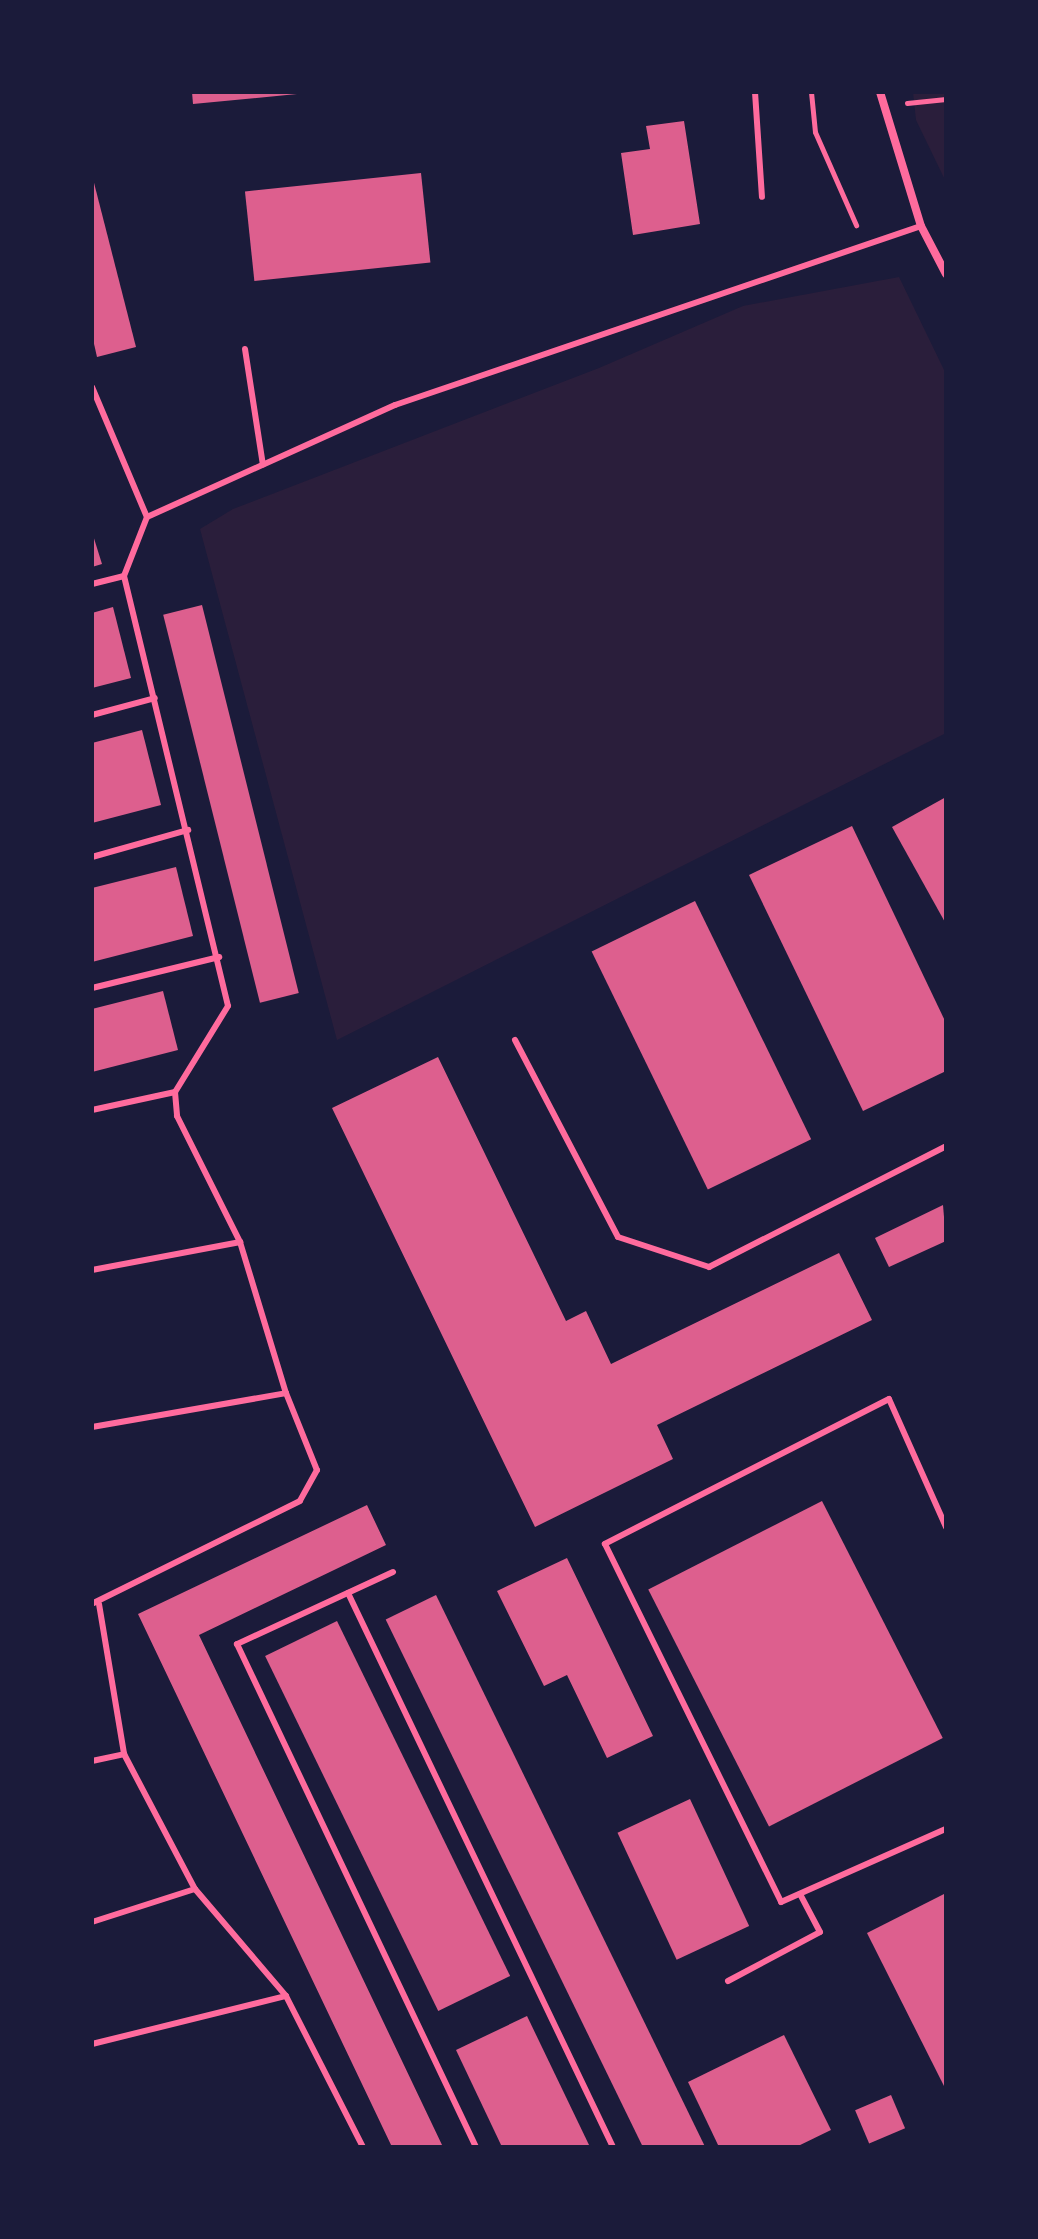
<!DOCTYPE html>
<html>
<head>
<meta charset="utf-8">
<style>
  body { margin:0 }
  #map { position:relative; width:1038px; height:2239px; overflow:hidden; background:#1b1b3a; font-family:Rubik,sans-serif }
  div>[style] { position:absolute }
  .green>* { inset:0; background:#2a1e3b }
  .building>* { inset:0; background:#dd5f8e; transform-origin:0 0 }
  .path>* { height:5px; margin:-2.5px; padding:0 2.5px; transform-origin:2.5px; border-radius:2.5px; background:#ff6b9d }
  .service>* { height:6px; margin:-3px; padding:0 3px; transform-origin:3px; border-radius:3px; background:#ff6b9d }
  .minor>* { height:8px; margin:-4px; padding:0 4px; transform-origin:4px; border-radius:4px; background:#ff6b9d }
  span { translate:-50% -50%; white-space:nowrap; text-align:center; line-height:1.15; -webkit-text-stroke:6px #1b1b3a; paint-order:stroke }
  .frame { position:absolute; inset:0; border:94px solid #1b1b3a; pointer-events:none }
</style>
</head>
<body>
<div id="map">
  <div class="green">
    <i style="clip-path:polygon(913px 92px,946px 92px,946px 182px,916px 120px)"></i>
    <i style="clip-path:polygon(899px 277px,946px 374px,946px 733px,337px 1040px,200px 529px,233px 509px,599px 368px,743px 306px)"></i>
  </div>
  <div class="building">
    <i style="clip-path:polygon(192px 92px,297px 92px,297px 94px,193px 104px)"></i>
    <i style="clip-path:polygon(684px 121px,700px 224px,633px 235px,621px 153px,650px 149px,646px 126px)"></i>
    <i style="left:421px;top:173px;width:90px;height:177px;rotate:84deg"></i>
    <i style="clip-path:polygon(92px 175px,136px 347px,97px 357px,92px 335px)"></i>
    <i style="clip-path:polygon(92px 532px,102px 564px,92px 567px)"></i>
    <i style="left:202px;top:605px;width:400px;height:40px;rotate:76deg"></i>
    <i style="clip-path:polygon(113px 607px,131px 678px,92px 688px,92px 613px)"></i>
    <i style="clip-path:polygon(142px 730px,161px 805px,92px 823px,92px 743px)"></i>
    <i style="clip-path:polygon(946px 797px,946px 924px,892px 827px)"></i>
    <i style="clip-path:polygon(852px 826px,946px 1023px,946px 1071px,863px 1111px,749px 875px)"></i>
    <i style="clip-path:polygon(176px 867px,193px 936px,92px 962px,92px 888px)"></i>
    <i style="left:695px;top:901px;width:265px;height:115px;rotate:64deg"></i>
    <i style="clip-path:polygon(163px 991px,178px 1050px,92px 1072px,92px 1009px)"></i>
    <i style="clip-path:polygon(438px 1057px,566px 1321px,586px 1311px,611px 1364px,839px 1253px,872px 1320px,657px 1425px,673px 1459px,535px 1527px,332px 1108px)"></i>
    <i style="clip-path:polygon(943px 1205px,946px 1241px,889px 1267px,875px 1238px)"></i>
    <i style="left:822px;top:1501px;width:266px;height:195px;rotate:63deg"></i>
    <i style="clip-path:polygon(367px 1505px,386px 1545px,199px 1635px,443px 2147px,392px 2147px,138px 1614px)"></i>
    <i style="clip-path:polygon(567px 1558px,653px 1736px,607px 1758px,567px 1675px,544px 1686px,497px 1591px)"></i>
    <i style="left:436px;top:1595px;width:616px;height:56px;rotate:64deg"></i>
    <i style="left:337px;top:1621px;width:395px;height:80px;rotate:64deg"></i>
    <i style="left:690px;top:1799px;width:140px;height:80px;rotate:65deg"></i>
    <i style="clip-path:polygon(946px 1893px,946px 2090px,867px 1933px)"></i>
    <i style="clip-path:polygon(527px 2016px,590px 2147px,502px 2147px,456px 2050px)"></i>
    <i style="clip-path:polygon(784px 2035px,831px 2130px,796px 2147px,719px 2147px,688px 2082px)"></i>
    <i style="left:891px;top:2095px;width:36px;height:39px;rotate:67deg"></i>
  </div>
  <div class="path">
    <i style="left:811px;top:92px;width:40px;rotate:84.3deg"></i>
    <i style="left:815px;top:132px;width:102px;rotate:66.2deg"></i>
    <i style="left:907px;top:103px;width:39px;rotate:-6deg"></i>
  </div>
  <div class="service">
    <i style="left:755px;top:92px;width:105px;rotate:86.2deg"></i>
    <i style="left:245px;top:349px;width:117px;rotate:81.2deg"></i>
    <i style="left:92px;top:387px;width:141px;rotate:67.1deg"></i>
    <i style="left:147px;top:517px;width:63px;rotate:111.3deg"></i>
    <i style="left:124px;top:576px;width:442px;rotate:76.4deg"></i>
    <i style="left:228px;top:1006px;width:101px;rotate:121.6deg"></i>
    <i style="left:175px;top:1092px;width:24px;rotate:85deg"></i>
    <i style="left:177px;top:1116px;width:141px;rotate:63.4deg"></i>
    <i style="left:240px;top:1242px;width:158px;rotate:73.1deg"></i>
    <i style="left:286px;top:1393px;width:83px;rotate:68.1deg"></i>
    <i style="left:317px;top:1470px;width:35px;rotate:119deg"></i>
    <i style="left:300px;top:1501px;width:232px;rotate:153.7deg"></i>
    <i style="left:147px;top:517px;width:272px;rotate:-24.3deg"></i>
    <i style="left:395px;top:405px;width:556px;rotate:-18.79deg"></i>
    <i style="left:92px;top:584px;width:33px;rotate:-14deg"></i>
    <i style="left:92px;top:715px;width:65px;rotate:-15.1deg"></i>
    <i style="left:92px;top:857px;width:100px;rotate:-15.7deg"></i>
    <i style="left:92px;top:988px;width:131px;rotate:-13.7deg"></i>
    <i style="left:515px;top:1040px;width:222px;rotate:62.4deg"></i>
    <i style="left:618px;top:1237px;width:96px;rotate:18.2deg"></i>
    <i style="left:709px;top:1267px;width:266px;rotate:-27deg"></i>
    <i style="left:92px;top:1110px;width:85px;rotate:-12.2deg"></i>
    <i style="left:92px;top:1270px;width:151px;rotate:-10.7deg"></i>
    <i style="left:92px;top:1427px;width:197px;rotate:-9.9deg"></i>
    <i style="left:946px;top:1527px;width:140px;rotate:-114deg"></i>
    <i style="left:889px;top:1399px;width:319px;rotate:153deg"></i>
    <i style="left:605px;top:1544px;width:399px;rotate:63.8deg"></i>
    <i style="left:781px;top:1902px;width:180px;rotate:-23.9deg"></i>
    <i style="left:393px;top:1572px;width:172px;rotate:155.2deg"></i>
    <i style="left:237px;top:1644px;width:557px;rotate:64.59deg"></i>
    <i style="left:348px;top:1593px;width:614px;rotate:64.44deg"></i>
    <i style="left:99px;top:1604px;width:152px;rotate:80.5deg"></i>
    <i style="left:124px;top:1754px;width:153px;rotate:62.3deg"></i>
    <i style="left:195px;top:1889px;width:140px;rotate:49.6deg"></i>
    <i style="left:286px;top:1996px;width:169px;rotate:63deg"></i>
    <i style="left:92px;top:1761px;width:33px;rotate:-12deg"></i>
    <i style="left:92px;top:1922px;width:108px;rotate:-17.8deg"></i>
    <i style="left:728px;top:1981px;width:104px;rotate:-28deg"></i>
    <i style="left:820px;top:1932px;width:43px;rotate:-117.8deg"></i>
    <i style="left:92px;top:2044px;width:200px;rotate:-13.9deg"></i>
  </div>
  <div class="minor">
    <i style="left:880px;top:92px;width:140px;rotate:73deg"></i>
    <i style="left:921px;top:226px;width:54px;rotate:62.5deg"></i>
  </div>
  <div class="frame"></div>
</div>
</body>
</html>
